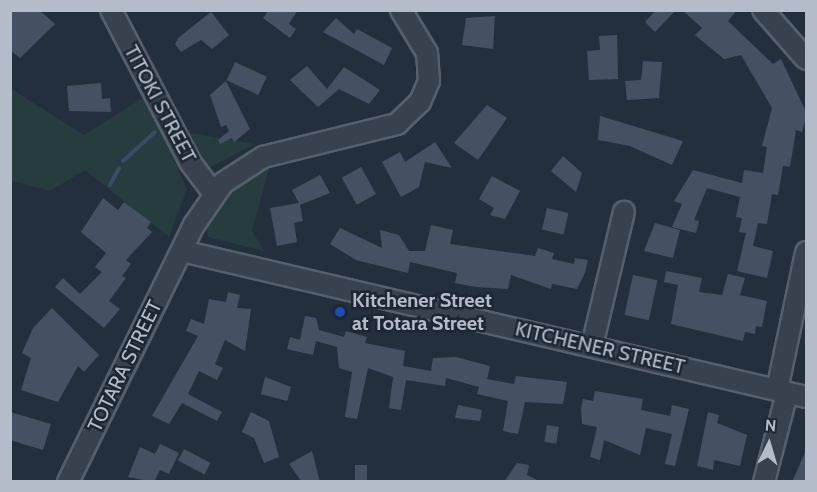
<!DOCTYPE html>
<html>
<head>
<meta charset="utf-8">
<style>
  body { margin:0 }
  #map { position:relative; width:817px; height:492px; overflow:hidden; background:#242f3e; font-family:Cabin,sans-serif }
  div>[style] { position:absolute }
  .green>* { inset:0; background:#263c3f }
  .stream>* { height:4px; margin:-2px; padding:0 2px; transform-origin:2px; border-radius:2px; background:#394c67 }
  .building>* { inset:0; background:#455162; transform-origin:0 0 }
  .roads { filter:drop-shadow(2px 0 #565f6c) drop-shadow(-2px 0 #565f6c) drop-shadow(0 2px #565f6c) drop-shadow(0 -2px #565f6c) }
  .minor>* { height:20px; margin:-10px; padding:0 10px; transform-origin:10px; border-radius:10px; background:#38414e }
  .dots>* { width:16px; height:16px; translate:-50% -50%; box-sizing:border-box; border:3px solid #1d2633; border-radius:50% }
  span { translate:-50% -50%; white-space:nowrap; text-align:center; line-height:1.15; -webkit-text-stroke:5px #1d2633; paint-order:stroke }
  .street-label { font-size:20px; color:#b4bcc9 }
  .poi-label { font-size:20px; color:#b4bcc9; font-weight:700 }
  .left { translate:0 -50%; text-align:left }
  .frame { position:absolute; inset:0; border:12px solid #b4bcc9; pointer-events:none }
  .north { position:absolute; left:739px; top:414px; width:60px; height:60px; -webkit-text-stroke:4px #1d2633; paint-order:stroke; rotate:5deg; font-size:16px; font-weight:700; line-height:24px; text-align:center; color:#b4bcc9 }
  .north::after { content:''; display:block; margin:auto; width:21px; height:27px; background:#b4bcc9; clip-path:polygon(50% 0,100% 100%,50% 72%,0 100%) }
</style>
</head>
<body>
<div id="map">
  <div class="green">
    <i style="clip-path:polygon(10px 88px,84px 135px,146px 96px,187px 189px,169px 237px,85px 170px,50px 191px,11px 181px)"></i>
    <i style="clip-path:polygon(184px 132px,255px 144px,205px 170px)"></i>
    <i style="clip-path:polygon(270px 165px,252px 231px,264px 251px,208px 237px,206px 223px,225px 196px,243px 178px)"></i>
  </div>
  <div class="stream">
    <i style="left:123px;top:161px;width:43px;rotate:-42.2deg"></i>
    <i style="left:110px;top:185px;width:19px;rotate:-62deg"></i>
  </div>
  <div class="building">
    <i style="clip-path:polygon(10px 10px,39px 10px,55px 24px,20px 58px,10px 50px)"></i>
    <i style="clip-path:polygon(269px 10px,298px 10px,289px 24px,296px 29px,290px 38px,263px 18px)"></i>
    <i style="clip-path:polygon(656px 10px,676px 10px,655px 32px,645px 22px)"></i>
    <i style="clip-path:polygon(682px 10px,737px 10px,728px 21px,773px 64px,781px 59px,807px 114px,802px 132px,796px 130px,790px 167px,783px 166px,778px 195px,772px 194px,767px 224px,758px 223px,753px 246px,773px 251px,767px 278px,737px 271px,746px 233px,739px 232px,742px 218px,736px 217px,740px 197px,707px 188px,694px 220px,699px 221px,696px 233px,672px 227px,682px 204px,674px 201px,693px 170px,742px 183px,744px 170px,763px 173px,767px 147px,762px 146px,772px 108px,741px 55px,724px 59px,695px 35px,702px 28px)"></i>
    <i style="clip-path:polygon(211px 12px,229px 35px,212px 49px,201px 40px,181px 52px,175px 44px,178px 38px)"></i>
    <i style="clip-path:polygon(495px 16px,493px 49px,462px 45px,466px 18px)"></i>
    <i style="clip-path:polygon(336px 18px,354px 34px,357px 29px,392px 48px,384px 65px,323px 32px)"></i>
    <i style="clip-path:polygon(617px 35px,618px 79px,589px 80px,587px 51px,600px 50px,599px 36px)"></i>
    <i style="clip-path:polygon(643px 61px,662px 62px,659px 98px,627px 100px,625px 81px,641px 80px)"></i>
    <i style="left:235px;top:62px;width:35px;height:20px;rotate:25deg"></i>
    <i style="clip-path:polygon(307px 66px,327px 89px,344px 67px,380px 90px,369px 104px,339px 89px,318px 107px,290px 80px)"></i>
    <i style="clip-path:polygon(226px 81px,250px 129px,234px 142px,232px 138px,220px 144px,218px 140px,229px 131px,226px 125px,221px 127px,210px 95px)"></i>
    <i style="clip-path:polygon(101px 83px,102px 99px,110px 98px,111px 112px,69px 111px,67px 86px)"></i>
    <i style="clip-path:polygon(487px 105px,507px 118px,478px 160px,454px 143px)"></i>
    <i style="clip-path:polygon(600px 116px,683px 141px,672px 165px,630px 146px,598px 140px)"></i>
    <i style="clip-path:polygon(435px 142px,452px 168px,425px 162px,419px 187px,401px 197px,382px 162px,400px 152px,405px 162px)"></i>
    <i style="clip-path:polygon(563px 156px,582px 173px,576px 192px,551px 171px)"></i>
    <i style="left:361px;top:167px;width:31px;height:22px;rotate:61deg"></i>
    <i style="clip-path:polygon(320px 175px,330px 193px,300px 205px,303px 221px,294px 223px,297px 242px,277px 246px,270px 208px,299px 203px,292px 190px)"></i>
    <i style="clip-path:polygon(492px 176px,520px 191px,505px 219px,490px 215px,494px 208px,479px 199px)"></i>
    <i style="clip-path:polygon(103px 198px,118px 210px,124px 202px,151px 222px,147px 228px,152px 232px,126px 260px,131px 264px,122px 276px,126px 278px,109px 301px,120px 309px,104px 328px,55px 287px,63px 278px,80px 294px,102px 272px,95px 267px,106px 253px,81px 232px)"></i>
    <i style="left:547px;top:208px;width:22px;height:22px;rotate:13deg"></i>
    <i style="clip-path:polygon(655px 223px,680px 230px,673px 258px,644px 251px)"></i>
    <i style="clip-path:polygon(431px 225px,453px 230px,450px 244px,535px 256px,538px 248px,554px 253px,552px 259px,574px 264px,575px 258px,588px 260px,585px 273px,577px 289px,552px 284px,551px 289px,511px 275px,508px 289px,476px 287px,455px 283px,457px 273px,410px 262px,408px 273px,356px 260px,330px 244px,340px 228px,382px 248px,380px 230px,399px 235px,409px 251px,425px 251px)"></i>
    <i style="clip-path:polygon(666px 271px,702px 278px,699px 292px,722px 295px,728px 274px,745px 278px,740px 295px,767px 301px,762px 327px,756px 326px,755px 334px,745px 332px,743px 341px,671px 324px,678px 285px,664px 282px)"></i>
    <i style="left:633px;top:275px;width:25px;height:41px;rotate:12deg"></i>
    <i style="clip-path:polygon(228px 292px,240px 295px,237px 308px,251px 309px,245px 351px,225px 340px,215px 364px,223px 368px,217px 380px,199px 371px,188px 394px,222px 412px,217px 421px,182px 403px,169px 424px,152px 416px,198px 336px,186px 331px,191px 319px,204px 324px,209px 299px,226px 302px)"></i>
    <i style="clip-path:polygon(52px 308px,99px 355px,84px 372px,78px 366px,58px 402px,21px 390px,31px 358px,22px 353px,33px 328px)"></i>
    <i style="clip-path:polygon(305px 316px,316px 318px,319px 330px,344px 337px,346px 331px,367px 337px,365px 343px,405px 351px,403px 366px,431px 371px,433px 358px,456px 357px,490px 366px,487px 379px,514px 384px,516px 376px,567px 382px,563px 404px,525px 402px,518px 434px,503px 431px,508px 401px,477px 394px,479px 387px,446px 378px,445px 386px,406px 380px,401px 410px,389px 408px,393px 377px,368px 368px,357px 419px,345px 417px,352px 372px,339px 368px,337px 347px,316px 341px,313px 355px,287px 349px,290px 337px,300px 340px)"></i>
    <i style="clip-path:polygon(265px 377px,291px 387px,287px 401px,261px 394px)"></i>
    <i style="clip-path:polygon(595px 391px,643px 399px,641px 410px,670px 416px,672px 405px,689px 409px,675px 466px,665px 464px,672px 434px,646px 428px,640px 455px,604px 440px,600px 460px,590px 457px,597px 427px,582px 424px,581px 409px,583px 399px,593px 401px)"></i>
    <i style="clip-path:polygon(458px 405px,482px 410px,480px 421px,455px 418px)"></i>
    <i style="clip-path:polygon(10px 412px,51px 424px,43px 450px,10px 440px)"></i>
    <i style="clip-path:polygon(251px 412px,269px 421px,279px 457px,264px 463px,254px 438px,242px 432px)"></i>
    <i style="clip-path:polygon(708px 412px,719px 415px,717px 423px,747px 435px,740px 466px,714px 460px,713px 470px,697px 466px)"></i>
    <i style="left:547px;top:425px;width:12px;height:17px;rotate:9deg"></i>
    <i style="clip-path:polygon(160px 444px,179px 453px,169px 474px,160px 470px,154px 482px,128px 477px,140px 447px,155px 454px)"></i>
    <i style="clip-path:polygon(807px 448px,807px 482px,792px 482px)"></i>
    <i style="left:184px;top:449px;width:30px;height:13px;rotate:28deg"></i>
    <i style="clip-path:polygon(312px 451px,320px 482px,302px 482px,289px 464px)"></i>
    <i style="clip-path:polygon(517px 463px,529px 465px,527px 475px,541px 482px,504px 482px)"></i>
    <i style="left:355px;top:465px;width:12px;height:17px"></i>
  </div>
  <div class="roads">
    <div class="minor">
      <i style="left:111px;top:10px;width:171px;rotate:62.5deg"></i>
      <i style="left:190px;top:162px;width:40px;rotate:53deg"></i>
      <i style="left:763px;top:10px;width:65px;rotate:48.7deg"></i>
      <i style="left:182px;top:251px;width:641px;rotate:13.17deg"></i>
      <i style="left:592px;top:346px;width:138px;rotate:-76.6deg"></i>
      <i style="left:777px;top:390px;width:141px;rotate:-78.1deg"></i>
      <i style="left:68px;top:482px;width:286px;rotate:-63.9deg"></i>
      <i style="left:194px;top:225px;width:51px;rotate:-55.4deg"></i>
      <i style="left:223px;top:183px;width:48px;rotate:-33deg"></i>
      <i style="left:263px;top:157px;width:138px;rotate:-13.8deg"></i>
      <i style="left:397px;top:124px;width:32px;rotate:-44deg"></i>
      <i style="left:420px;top:102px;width:23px;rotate:-67deg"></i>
      <i style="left:429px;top:81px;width:28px;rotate:-94deg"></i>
      <i style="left:427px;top:53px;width:50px;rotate:-121.2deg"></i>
      <i style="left:764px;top:482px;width:92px;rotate:-75.5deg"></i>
    </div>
  </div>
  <div class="dots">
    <i style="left:340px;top:312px;background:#1a4fb4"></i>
  </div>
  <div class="street-label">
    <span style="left:160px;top:104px;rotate:62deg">TITOKI STREET</span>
    <span style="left:600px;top:348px;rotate:13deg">KITCHENER STREET</span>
    <span style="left:125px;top:366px;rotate:-64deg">TOTARA STREET</span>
  </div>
  <div class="poi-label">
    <span class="left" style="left:352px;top:312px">Kitchener Street<br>at Totara Street</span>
  </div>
  <div class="frame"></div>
  <div class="north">N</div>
</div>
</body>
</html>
